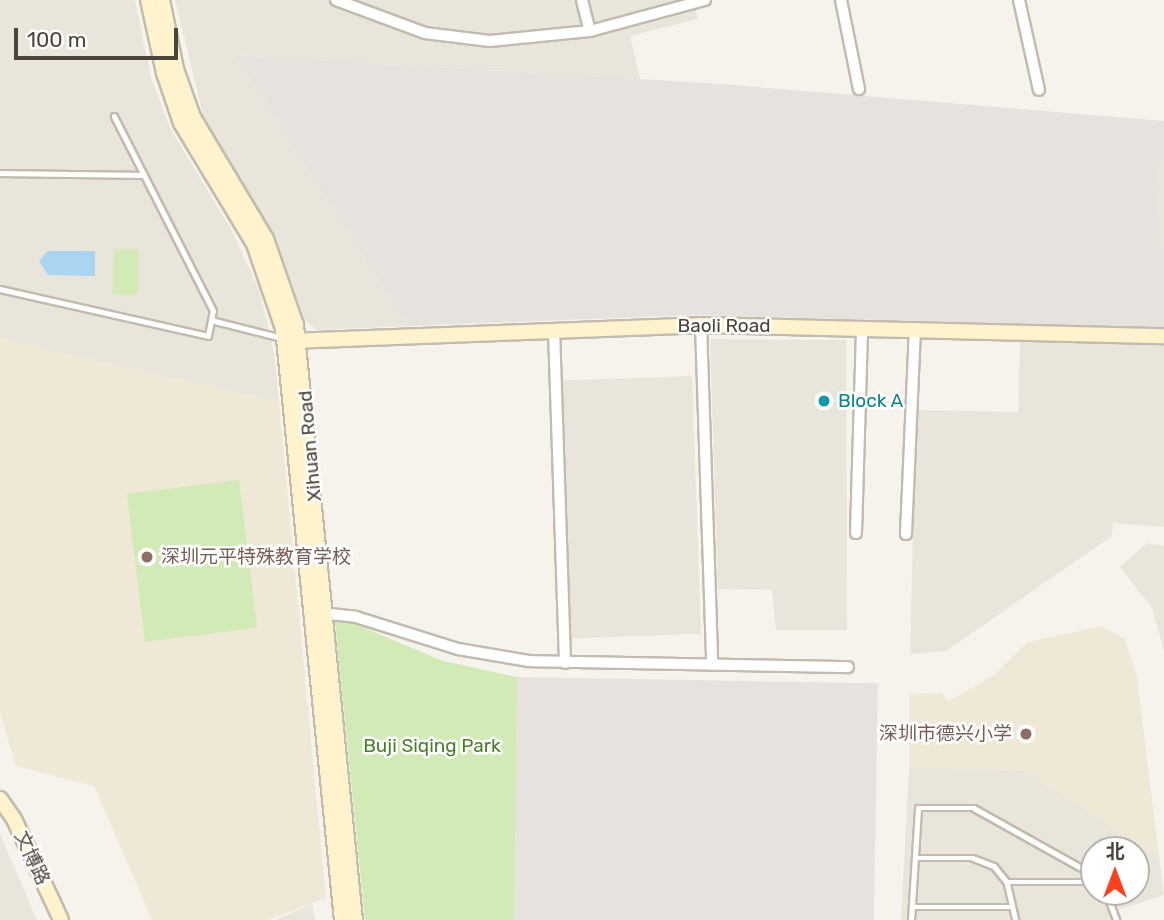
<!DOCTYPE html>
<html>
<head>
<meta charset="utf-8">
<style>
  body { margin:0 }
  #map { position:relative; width:1164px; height:920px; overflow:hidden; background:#f6f3ec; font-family:Rubik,"Noto Sans SC",sans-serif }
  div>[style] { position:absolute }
  .residential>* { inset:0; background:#eae5da; transform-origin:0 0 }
  .industrial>* { inset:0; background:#e6e2dd; transform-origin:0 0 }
  .education>* { inset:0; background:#efe8d6 }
  .green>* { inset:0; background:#d2eab5; transform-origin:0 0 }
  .water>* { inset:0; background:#a9d4f2 }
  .roads { filter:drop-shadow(2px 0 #c2bbae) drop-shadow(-2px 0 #c2bbae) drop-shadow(0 2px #c2bbae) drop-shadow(0 -2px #c2bbae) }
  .lane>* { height:4.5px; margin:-2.25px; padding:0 2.25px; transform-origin:2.25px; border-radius:2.25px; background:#fff }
  .street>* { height:10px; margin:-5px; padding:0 5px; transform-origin:5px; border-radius:5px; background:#fff }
  .secondary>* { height:14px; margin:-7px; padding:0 7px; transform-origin:7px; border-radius:7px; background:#fff3cd }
  .dots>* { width:19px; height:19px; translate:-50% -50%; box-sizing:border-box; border:4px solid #fff; border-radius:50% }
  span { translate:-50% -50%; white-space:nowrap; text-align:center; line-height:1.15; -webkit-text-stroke:5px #fff; paint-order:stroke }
  .street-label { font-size:19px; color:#4b4439 }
  .culture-label { font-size:19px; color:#0d838f }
  .left { translate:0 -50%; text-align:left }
  .education-label { font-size:19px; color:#785e54 }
  .right { translate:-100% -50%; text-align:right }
  .park-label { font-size:19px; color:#4a7f2a }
  .north { position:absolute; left:1080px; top:836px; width:70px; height:70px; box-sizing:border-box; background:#fff; border:2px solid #b7b4b0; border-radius:50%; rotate:0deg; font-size:19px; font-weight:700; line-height:28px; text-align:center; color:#4b4439 }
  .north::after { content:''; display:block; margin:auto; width:24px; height:32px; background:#fc3f1d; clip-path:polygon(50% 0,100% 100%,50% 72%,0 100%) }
  .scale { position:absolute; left:14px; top:28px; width:164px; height:32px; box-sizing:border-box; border:4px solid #4b4439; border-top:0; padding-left:9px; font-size:21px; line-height:24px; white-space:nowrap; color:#4b4439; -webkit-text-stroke:5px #fff; paint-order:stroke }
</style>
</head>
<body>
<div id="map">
  <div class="residential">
    <i style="clip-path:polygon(0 0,135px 0,151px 77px,170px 128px,232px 231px,259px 290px,274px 352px,279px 402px,0 339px)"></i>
    <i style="clip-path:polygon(175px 0,693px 0,698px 19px,630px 36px,640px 79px,235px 55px,408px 326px,316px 330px,301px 316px,276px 244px,203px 115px)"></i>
    <i style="clip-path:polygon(1158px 159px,1164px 159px,1164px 248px,1155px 248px)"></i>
    <i style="clip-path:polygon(710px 339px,846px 340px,847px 630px,776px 630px,772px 590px,718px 589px)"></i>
    <i style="clip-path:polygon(1020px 340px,1164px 344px,1164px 527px,1113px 523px,1112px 536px,946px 651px,910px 654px,916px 410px,1018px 412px)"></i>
    <i style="left:692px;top:376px;width:258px;height:130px;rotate:88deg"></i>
    <i style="clip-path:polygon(1147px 543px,1164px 546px,1164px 651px,1152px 608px,1120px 567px)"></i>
    <i style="clip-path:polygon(evenodd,909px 768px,1025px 771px,1159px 857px,1164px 895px,1118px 910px,1122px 920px,901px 920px,909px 768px,1094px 850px,1136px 850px,1136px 892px,1094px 892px,1094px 850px)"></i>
    <i style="clip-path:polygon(0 834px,37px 920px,0 920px)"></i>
    <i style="clip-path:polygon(312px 904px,315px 920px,276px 920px)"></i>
  </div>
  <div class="industrial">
    <i style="clip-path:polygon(235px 55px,721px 84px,1164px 121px,1164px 159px,1158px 159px,1155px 247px,1164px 248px,1164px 328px,695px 315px,408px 326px)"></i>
    <i style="left:517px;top:677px;width:361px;height:243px;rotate:1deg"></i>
  </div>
  <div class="education">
    <i style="clip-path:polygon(0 339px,279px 402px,326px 898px,268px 920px,152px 920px,94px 786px,16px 766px,0 712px)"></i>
    <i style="clip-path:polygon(1101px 626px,1125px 639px,1137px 677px,1159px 857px,1025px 771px,909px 768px,909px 694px,941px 693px,949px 701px,993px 676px,1028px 642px)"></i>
  </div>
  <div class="green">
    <i style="left:114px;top:249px;width:25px;height:45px;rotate:2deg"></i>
    <i style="left:239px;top:480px;width:149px;height:113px;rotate:83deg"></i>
    <i style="clip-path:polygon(335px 622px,350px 622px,443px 661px,517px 677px,514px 920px,365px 920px)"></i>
  </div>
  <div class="water">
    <i style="clip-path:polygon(48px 251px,95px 251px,95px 276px,48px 275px,39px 261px)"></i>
  </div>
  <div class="roads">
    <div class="lane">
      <i style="left:0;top:173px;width:144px;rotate:0.8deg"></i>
      <i style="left:0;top:289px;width:213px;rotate:12.7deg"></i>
      <i style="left:208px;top:336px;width:25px;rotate:-79deg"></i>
      <i style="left:213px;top:311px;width:218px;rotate:-117deg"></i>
      <i style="left:211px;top:320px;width:73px;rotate:14.2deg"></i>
      <i style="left:915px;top:858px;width:58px"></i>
      <i style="left:973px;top:858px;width:22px;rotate:21deg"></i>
      <i style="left:994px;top:866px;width:21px;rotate:51deg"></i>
      <i style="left:1007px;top:882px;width:39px;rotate:77deg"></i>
      <i style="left:1007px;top:882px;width:87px"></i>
      <i style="left:1106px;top:892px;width:30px;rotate:69deg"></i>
      <i style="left:912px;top:907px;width:101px"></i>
      <i style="left:911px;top:920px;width:112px;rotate:-86.4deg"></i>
      <i style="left:918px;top:808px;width:56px"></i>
      <i style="left:974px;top:808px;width:137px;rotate:29.2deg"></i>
    </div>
    <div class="street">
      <i style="left:336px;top:0;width:95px;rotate:20.3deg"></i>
      <i style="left:425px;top:33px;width:65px;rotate:7deg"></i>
      <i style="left:490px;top:41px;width:100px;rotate:-5.7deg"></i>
      <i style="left:590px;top:31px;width:119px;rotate:-15.1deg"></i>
      <i style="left:582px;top:0;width:32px;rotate:76deg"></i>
      <i style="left:841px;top:0;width:91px;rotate:78.6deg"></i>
      <i style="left:1019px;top:0;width:92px;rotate:77.5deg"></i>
      <i style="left:701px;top:325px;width:340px;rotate:88.1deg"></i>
      <i style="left:554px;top:330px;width:333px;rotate:88.1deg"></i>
      <i style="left:856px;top:533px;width:206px;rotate:-88.3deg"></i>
      <i style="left:906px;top:534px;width:206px;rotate:-87.5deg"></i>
      <i style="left:320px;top:613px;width:36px;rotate:6deg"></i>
      <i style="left:356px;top:617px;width:107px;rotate:17.4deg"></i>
      <i style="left:458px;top:649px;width:72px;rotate:9.6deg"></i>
      <i style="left:529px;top:661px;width:319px;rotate:1.1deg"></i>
    </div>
    <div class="secondary">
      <i style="left:148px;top:0;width:75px;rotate:77.6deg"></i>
      <i style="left:164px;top:73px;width:53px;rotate:71.2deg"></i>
      <i style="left:181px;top:123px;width:141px;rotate:58.9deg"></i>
      <i style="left:254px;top:244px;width:89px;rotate:71deg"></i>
      <i style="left:283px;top:328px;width:595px;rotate:84.31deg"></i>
      <i style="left:162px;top:0;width:70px;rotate:78.5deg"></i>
      <i style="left:176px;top:69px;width:51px;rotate:70.5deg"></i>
      <i style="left:193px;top:117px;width:142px;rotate:59.1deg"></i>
      <i style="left:266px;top:239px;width:91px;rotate:70.8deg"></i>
      <i style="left:296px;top:325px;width:598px;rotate:84.34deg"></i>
      <i style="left:291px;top:341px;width:410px;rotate:-2.2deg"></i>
      <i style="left:701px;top:325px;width:463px;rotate:1.4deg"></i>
      <i style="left:0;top:799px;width:24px;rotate:55deg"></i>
      <i style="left:14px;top:819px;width:111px;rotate:65deg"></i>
    </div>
  </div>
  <div class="dots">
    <i style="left:824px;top:401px;background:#0f9aa8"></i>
    <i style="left:147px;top:557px;background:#8d6e63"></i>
    <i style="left:1026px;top:734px;background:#8d6e63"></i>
  </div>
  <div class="street-label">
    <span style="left:724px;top:326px">Baoli Road</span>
    <span style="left:310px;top:446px;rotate:-95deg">Xihuan Road</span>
    <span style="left:32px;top:858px;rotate:65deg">文博路</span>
  </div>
  <div class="culture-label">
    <span class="left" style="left:838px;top:401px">Block A</span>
  </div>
  <div class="education-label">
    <span class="left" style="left:161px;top:557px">深圳元平特殊教育学校</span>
    <span class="right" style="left:1012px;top:734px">深圳市德兴小学</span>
  </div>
  <div class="park-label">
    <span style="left:432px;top:746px">Buji Siqing Park</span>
  </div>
  <div class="north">北</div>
  <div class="scale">100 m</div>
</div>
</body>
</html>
